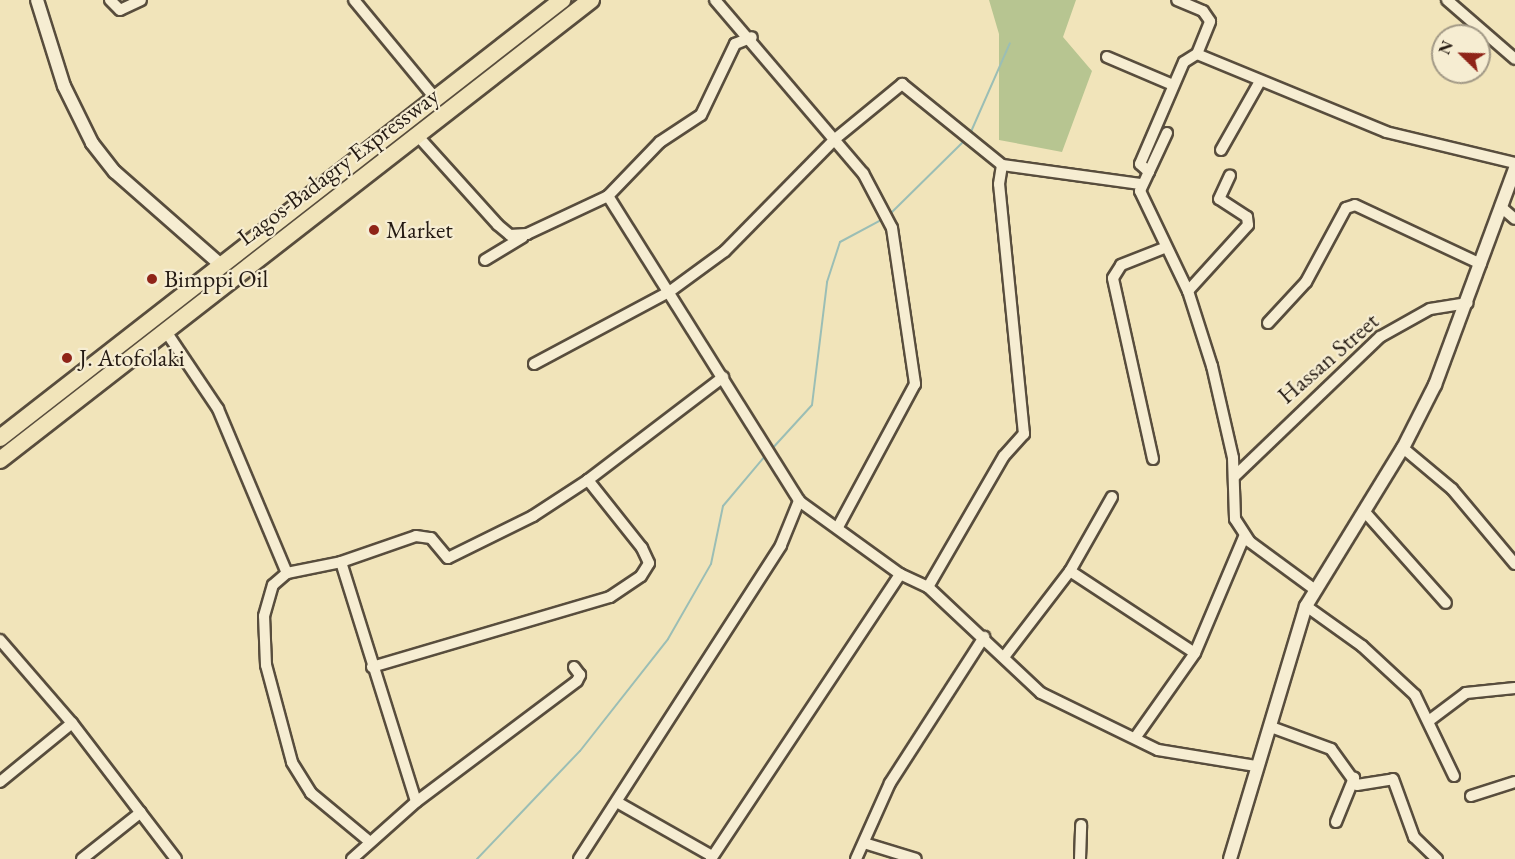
<!DOCTYPE html>
<html>
<head>
<meta charset="utf-8">
<style>
  body { margin:0 }
  #map { position:relative; width:1515px; height:859px; overflow:hidden; background:#f1e4ba; font-family:"EB Garamond",serif }
  div>[style] { position:absolute }
  .green>* { inset:0; background:#b7c591 }
  .stream>* { height:2px; margin:-1px; padding:0 1px; transform-origin:1px; border-radius:1px; background:#9bbeb5 }
  .roads { filter:drop-shadow(2px 0 #584d3d) drop-shadow(-2px 0 #584d3d) drop-shadow(0 2px #584d3d) drop-shadow(0 -2px #584d3d) }
  .minor>* { height:10px; margin:-5px; padding:0 5px; transform-origin:5px; border-radius:5px; background:#f6edd2 }
  .tertiary>* { height:12px; margin:-6px; padding:0 6px; transform-origin:6px; border-radius:6px; background:#f6edd2 }
  .trunk>* { height:16px; margin:-8px; padding:0 8px; transform-origin:8px; border-radius:8px; background:#f1e4ba }
  .dots>* { width:16px; height:16px; translate:-50% -50%; box-sizing:border-box; border:3px solid #f6edd2; border-radius:50% }
  span { translate:-50% -50%; white-space:nowrap; text-align:center; line-height:1.15; -webkit-text-stroke:4.5px #f6edd2; paint-order:stroke }
  .street-label { font-size:24px; color:#251b13 }
  .poi-label { font-size:24px; color:#251b13 }
  .left { translate:0 -50%; text-align:left }
  .north { position:absolute; left:1431px; top:24px; width:60px; height:60px; box-sizing:border-box; background:#f6edd2; border:2px solid #a29986; border-radius:50%; rotate:293deg; font-size:16px; font-weight:700; line-height:24px; text-align:center; color:#251b13 }
  .north::after { content:''; display:block; margin:auto; width:21px; height:27px; background:#8f2418; clip-path:polygon(50% 0,100% 100%,50% 72%,0 100%) }
</style>
</head>
<body>
<div id="map">
  <div class="green">
    <i style="clip-path:polygon(989px 0,1076px 0,1063px 37px,1092px 71px,1062px 152px,999px 140px,999px 34px)"></i>
  </div>
  <div class="stream">
    <i style="left:970px;top:134px;width:99px;rotate:-66.3deg"></i>
    <i style="left:890px;top:214px;width:105px;rotate:-44.6deg"></i>
    <i style="left:770px;top:451px;width:62px;rotate:-47.6deg"></i>
    <i style="left:812px;top:405px;width:124px;rotate:-83deg"></i>
    <i style="left:827px;top:282px;width:42px;rotate:-72deg"></i>
    <i style="left:840px;top:242px;width:49px;rotate:-28.1deg"></i>
    <i style="left:477px;top:859px;width:149px;rotate:-46.4deg"></i>
    <i style="left:580px;top:751px;width:142px;rotate:-51.8deg"></i>
    <i style="left:668px;top:639px;width:86px;rotate:-60.2deg"></i>
    <i style="left:711px;top:564px;width:59px;rotate:-78.3deg"></i>
    <i style="left:723px;top:506px;width:67px;rotate:-49.9deg"></i>
  </div>
  <div class="roads">
    <div class="minor">
      <i style="left:110px;top:0;width:14px;rotate:45deg"></i>
      <i style="left:120px;top:10px;width:23px;rotate:-25deg"></i>
      <i style="left:354px;top:0;width:127px;rotate:50.4deg"></i>
      <i style="left:715px;top:0;width:228px;rotate:49.5deg"></i>
      <i style="left:863px;top:173px;width:62px;rotate:62.2deg"></i>
      <i style="left:892px;top:228px;width:158px;rotate:81.6deg"></i>
      <i style="left:915px;top:384px;width:162px;rotate:118.3deg"></i>
      <i style="left:1447px;top:0;width:90px;rotate:40.9deg"></i>
      <i style="left:1197px;top:54px;width:204px;rotate:22.4deg"></i>
      <i style="left:1386px;top:132px;width:133px;rotate:13.5deg"></i>
      <i style="left:1107px;top:57px;width:72px;rotate:23deg"></i>
      <i style="left:1167px;top:133px;width:64px;rotate:115deg"></i>
      <i style="left:1140px;top:191px;width:111px;rotate:64.4deg"></i>
      <i style="left:1188px;top:291px;width:79px;rotate:72.3deg"></i>
      <i style="left:1212px;top:366px;width:94px;rotate:77.1deg"></i>
      <i style="left:1233px;top:458px;width:61px;rotate:88.1deg"></i>
      <i style="left:1235px;top:519px;width:27px;rotate:57deg"></i>
      <i style="left:1250px;top:542px;width:79px;rotate:36.3deg"></i>
      <i style="left:416px;top:134px;width:122px;rotate:48deg"></i>
      <i style="left:498px;top:225px;width:16px;rotate:40deg"></i>
      <i style="left:510px;top:235px;width:17px;rotate:-3deg"></i>
      <i style="left:527px;top:234px;width:89px;rotate:-25.1deg"></i>
      <i style="left:608px;top:196px;width:75px;rotate:-46.1deg"></i>
      <i style="left:660px;top:142px;width:49px;rotate:-33.4deg"></i>
      <i style="left:701px;top:115px;width:79px;rotate:-64.4deg"></i>
      <i style="left:735px;top:44px;width:18px;rotate:-22deg"></i>
      <i style="left:1221px;top:150px;width:77px;rotate:-60.4deg"></i>
      <i style="left:1149px;top:172px;width:12px;rotate:-138deg"></i>
      <i style="left:1140px;top:164px;width:111px;rotate:-66.7deg"></i>
      <i style="left:1184px;top:62px;width:15px;rotate:-32deg"></i>
      <i style="left:1197px;top:54px;width:35px;rotate:-68deg"></i>
      <i style="left:1210px;top:21px;width:12px;rotate:-125deg"></i>
      <i style="left:1203px;top:11px;width:28px;rotate:-157deg"></i>
      <i style="left:608px;top:196px;width:360px;rotate:57.9deg"></i>
      <i style="left:799px;top:501px;width:125px;rotate:35.9deg"></i>
      <i style="left:900px;top:574px;width:31px;rotate:25deg"></i>
      <i style="left:928px;top:587px;width:155px;rotate:43.2deg"></i>
      <i style="left:1041px;top:693px;width:130px;rotate:26deg"></i>
      <i style="left:1158px;top:750px;width:99px;rotate:9.3deg"></i>
      <i style="left:1501px;top:207px;width:18px;rotate:41deg"></i>
      <i style="left:485px;top:260px;width:44px;rotate:-31.2deg"></i>
      <i style="left:1188px;top:291px;width:89px;rotate:-47.7deg"></i>
      <i style="left:1248px;top:225px;width:8px;rotate:-97deg"></i>
      <i style="left:1247px;top:217px;width:33px;rotate:-147deg"></i>
      <i style="left:1219px;top:199px;width:26px;rotate:-65deg"></i>
      <i style="left:1268px;top:323px;width:56px;rotate:-47.2deg"></i>
      <i style="left:1306px;top:282px;width:84px;rotate:-61.6deg"></i>
      <i style="left:1346px;top:208px;width:9px;rotate:-18deg"></i>
      <i style="left:1355px;top:205px;width:139px;rotate:25.1deg"></i>
      <i style="left:165px;top:330px;width:95px;rotate:56.1deg"></i>
      <i style="left:218px;top:409px;width:178px;rotate:67.2deg"></i>
      <i style="left:534px;top:364px;width:153px;rotate:-28.1deg"></i>
      <i style="left:669px;top:292px;width:69px;rotate:-36.2deg"></i>
      <i style="left:725px;top:251px;width:157px;rotate:-45.5deg"></i>
      <i style="left:835px;top:139px;width:87px;rotate:-39.4deg"></i>
      <i style="left:902px;top:84px;width:129px;rotate:39deg"></i>
      <i style="left:1002px;top:165px;width:140px;rotate:7.8deg"></i>
      <i style="left:1403px;top:448px;width:64px;rotate:39.9deg"></i>
      <i style="left:1452px;top:489px;width:98px;rotate:50deg"></i>
      <i style="left:1153px;top:459px;width:185px;rotate:-102.5deg"></i>
      <i style="left:1113px;top:278px;width:15px;rotate:-58deg"></i>
      <i style="left:1121px;top:265px;width:46px;rotate:-21.6deg"></i>
      <i style="left:1235px;top:476px;width:201px;rotate:-43.8deg"></i>
      <i style="left:1380px;top:337px;width:57px;rotate:-29.2deg"></i>
      <i style="left:1430px;top:309px;width:38px;rotate:-9deg"></i>
      <i style="left:1364px;top:511px;width:123px;rotate:48.3deg"></i>
      <i style="left:341px;top:562px;width:251px;rotate:72.6deg"></i>
      <i style="left:1070px;top:571px;width:149px;rotate:33.3deg"></i>
      <i style="left:928px;top:587px;width:151px;rotate:-59.9deg"></i>
      <i style="left:1004px;top:456px;width:30px;rotate:-48deg"></i>
      <i style="left:1024px;top:434px;width:251px;rotate:-95.7deg"></i>
      <i style="left:999px;top:184px;width:19px;rotate:-81deg"></i>
      <i style="left:1306px;top:606px;width:69px;rotate:35.5deg"></i>
      <i style="left:1362px;top:646px;width:72px;rotate:42.8deg"></i>
      <i style="left:1415px;top:695px;width:90px;rotate:64.3deg"></i>
      <i style="left:0;top:640px;width:110px;rotate:49.1deg"></i>
      <i style="left:72px;top:723px;width:171px;rotate:52.6deg"></i>
      <i style="left:1004px;top:657px;width:108px;rotate:-52.5deg"></i>
      <i style="left:1070px;top:571px;width:85px;rotate:-60.4deg"></i>
      <i style="left:372px;top:667px;width:248px;rotate:-16.4deg"></i>
      <i style="left:610px;top:597px;width:37px;rotate:-34deg"></i>
      <i style="left:641px;top:576px;width:15px;rotate:-58deg"></i>
      <i style="left:649px;top:563px;width:17px;rotate:-115deg"></i>
      <i style="left:642px;top:548px;width:87px;rotate:-128.5deg"></i>
      <i style="left:1430px;top:720px;width:45px;rotate:-36.9deg"></i>
      <i style="left:1466px;top:693px;width:49px;rotate:-5.8deg"></i>
      <i style="left:1271px;top:727px;width:64px;rotate:20.1deg"></i>
      <i style="left:1331px;top:749px;width:44px;rotate:54.2deg"></i>
      <i style="left:1357px;top:785px;width:36px;rotate:-9deg"></i>
      <i style="left:1393px;top:779px;width:62px;rotate:70.1deg"></i>
      <i style="left:1414px;top:837px;width:32px;rotate:44deg"></i>
      <i style="left:1135px;top:738px;width:104px;rotate:-54.8deg"></i>
      <i style="left:1195px;top:653px;width:126px;rotate:-67.1deg"></i>
      <i style="left:0;top:782px;width:93px;rotate:-39.3deg"></i>
      <i style="left:1471px;top:796px;width:46px;rotate:-17.7deg"></i>
      <i style="left:617px;top:802px;width:109px;rotate:29.6deg"></i>
      <i style="left:1336px;top:822px;width:48px;rotate:-67.8deg"></i>
      <i style="left:370px;top:842px;width:77px;rotate:-140.3deg"></i>
      <i style="left:311px;top:793px;width:36px;rotate:-122deg"></i>
      <i style="left:292px;top:762px;width:100px;rotate:-105deg"></i>
      <i style="left:266px;top:665px;width:49px;rotate:-92.3deg"></i>
      <i style="left:264px;top:616px;width:32px;rotate:-74deg"></i>
      <i style="left:273px;top:585px;width:18px;rotate:-41deg"></i>
      <i style="left:287px;top:573px;width:55px;rotate:-11.5deg"></i>
      <i style="left:341px;top:562px;width:79px;rotate:-19.1deg"></i>
      <i style="left:416px;top:536px;width:15px;rotate:8deg"></i>
      <i style="left:431px;top:538px;width:26px;rotate:50deg"></i>
      <i style="left:448px;top:558px;width:95px;rotate:-26.3deg"></i>
      <i style="left:533px;top:516px;width:66px;rotate:-33.2deg"></i>
      <i style="left:588px;top:480px;width:170px;rotate:-37.3deg"></i>
      <i style="left:864px;top:843px;width:54px;rotate:17.1deg"></i>
      <i style="left:82px;top:859px;width:75px;rotate:-38.5deg"></i>
      <i style="left:352px;top:859px;width:86px;rotate:-41.7deg"></i>
      <i style="left:416px;top:802px;width:201px;rotate:-36.9deg"></i>
      <i style="left:577px;top:681px;width:7px;rotate:-63deg"></i>
      <i style="left:580px;top:675px;width:10px;rotate:-127deg"></i>
      <i style="left:579px;top:859px;width:373px;rotate:-57.2deg"></i>
      <i style="left:781px;top:545px;width:48px;rotate:-67.8deg"></i>
      <i style="left:711px;top:859px;width:342px;rotate:-56.4deg"></i>
      <i style="left:856px;top:859px;width:83px;rotate:-65.9deg"></i>
      <i style="left:890px;top:783px;width:174px;rotate:-57.2deg"></i>
      <i style="left:1080px;top:859px;width:34px;rotate:-88deg"></i>
    </div>
    <div class="tertiary">
      <i style="left:37px;top:0;width:90px;rotate:72.6deg"></i>
      <i style="left:64px;top:86px;width:64px;rotate:63.8deg"></i>
      <i style="left:92px;top:143px;width:37px;rotate:52deg"></i>
      <i style="left:115px;top:172px;width:141px;rotate:41.3deg"></i>
      <i style="left:1230px;top:859px;width:264px;rotate:-73.3deg"></i>
      <i style="left:1306px;top:606px;width:185px;rotate:-58.5deg"></i>
      <i style="left:1403px;top:448px;width:71px;rotate:-63.1deg"></i>
      <i style="left:1435px;top:385px;width:230px;rotate:-69.7deg"></i>
    </div>
    <div class="trunk">
      <i style="left:0;top:438px;width:713px;rotate:-37.93deg"></i>
      <i style="left:0;top:460px;width:749px;rotate:-37.9deg"></i>
    </div>
  </div>
  <div class="dots">
    <i style="left:374px;top:230px;background:#8f2418"></i>
    <i style="left:152px;top:279px;background:#8f2418"></i>
    <i style="left:67px;top:358px;background:#8f2418"></i>
  </div>
  <div class="street-label">
    <span style="left:338px;top:166px;rotate:-37deg">Lagos-Badagry Expressway</span>
    <span style="left:1328px;top:358px;rotate:-41deg">Hassan Street</span>
  </div>
  <div class="poi-label">
    <span class="left" style="left:386px;top:230px">Market</span>
    <span class="left" style="left:164px;top:279px">Bimppi Oil</span>
    <span class="left" style="left:79px;top:358px">J. Atofolaki</span>
  </div>
  <div class="north">N</div>
</div>
</body>
</html>
